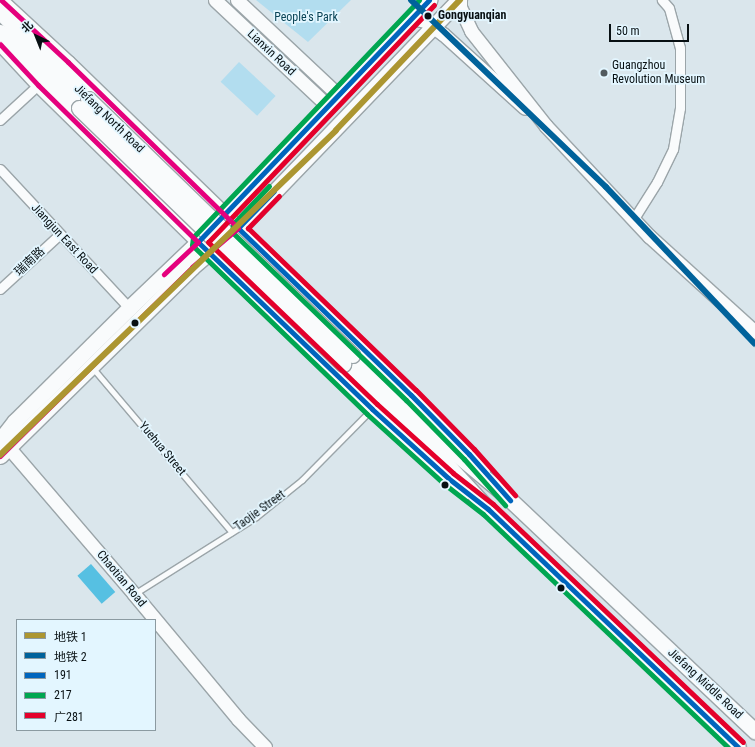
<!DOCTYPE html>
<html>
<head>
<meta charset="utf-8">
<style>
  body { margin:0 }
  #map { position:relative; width:755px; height:747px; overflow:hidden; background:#dae6ec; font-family:"Roboto Condensed","Noto Sans SC",sans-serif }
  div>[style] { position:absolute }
  .green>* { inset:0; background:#b2ddef; transform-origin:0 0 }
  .water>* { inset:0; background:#56c0e2; transform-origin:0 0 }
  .roads { filter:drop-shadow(1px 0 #9ba5a9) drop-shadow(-1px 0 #9ba5a9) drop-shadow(0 1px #9ba5a9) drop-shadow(0 -1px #9ba5a9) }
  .lane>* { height:4.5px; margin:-2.25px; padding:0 2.25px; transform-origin:2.25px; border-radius:2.25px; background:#f9fbfc }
  .street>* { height:9px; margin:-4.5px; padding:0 4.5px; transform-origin:4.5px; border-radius:4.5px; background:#f9fbfc }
  .secondary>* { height:13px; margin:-6.5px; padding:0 6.5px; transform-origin:6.5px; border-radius:6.5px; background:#f9fbfc }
  .primary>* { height:15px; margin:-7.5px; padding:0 7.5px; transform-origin:7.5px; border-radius:7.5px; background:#f9fbfc }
  .bridges { filter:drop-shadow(1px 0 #9ba5a9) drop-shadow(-1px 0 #9ba5a9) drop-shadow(0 1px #9ba5a9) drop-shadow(0 -1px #9ba5a9) }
  .primary-bridge>* { height:15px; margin:-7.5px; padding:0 7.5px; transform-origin:7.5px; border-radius:7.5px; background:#f9fbfc }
  .bus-1>* { height:5px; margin:-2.5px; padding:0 2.5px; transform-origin:2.5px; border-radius:2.5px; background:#0065bd }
  .bus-2>* { height:5px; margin:-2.5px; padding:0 2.5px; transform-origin:2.5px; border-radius:2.5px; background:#00a651 }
  .bus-3>* { height:5px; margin:-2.5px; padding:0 2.5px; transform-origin:2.5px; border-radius:2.5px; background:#e4002b }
  .bus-4>* { height:5px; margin:-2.5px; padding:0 2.5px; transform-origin:2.5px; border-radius:2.5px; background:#e5007d }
  .metro-1>* { height:6px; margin:-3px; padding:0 3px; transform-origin:3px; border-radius:3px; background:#ac9631 }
  .metro-2>* { height:6px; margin:-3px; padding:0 3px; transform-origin:3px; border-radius:3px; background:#00629b }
  .dots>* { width:11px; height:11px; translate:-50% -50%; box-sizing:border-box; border:2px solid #e3f6ff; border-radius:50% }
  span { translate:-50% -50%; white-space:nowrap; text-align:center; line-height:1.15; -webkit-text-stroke:3.5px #e3f6ff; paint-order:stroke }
  .stop-label { font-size:12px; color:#081013; font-weight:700 }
  .left { translate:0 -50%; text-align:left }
  .park-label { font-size:12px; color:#094356 }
  .street-label { font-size:12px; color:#081013 }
  .poi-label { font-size:12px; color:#081013 }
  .legend { position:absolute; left:16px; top:619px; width:140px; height:112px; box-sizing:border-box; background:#e3f6ff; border:1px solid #8b9aa1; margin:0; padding:5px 7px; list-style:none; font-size:12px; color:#081013 }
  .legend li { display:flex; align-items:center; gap:8px; height:20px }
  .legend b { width:20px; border:1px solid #8b9aa1 }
  .north { position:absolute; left:16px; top:16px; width:40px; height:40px; -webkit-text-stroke:3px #e3f6ff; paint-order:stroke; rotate:317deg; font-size:11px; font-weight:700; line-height:16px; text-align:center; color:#081013 }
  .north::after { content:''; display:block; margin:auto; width:14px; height:18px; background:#081013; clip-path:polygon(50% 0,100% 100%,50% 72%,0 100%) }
  .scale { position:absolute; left:609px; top:24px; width:80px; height:18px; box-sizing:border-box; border:2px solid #081013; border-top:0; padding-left:5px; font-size:12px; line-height:14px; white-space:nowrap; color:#081013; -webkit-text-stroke:3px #e3f6ff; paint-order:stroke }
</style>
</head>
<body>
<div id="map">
  <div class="green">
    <i style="clip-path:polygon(256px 0,351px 0,308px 42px)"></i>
    <i style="left:239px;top:62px;width:50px;height:27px;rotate:43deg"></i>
  </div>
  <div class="water">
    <i style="left:91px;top:564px;width:37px;height:18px;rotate:49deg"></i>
  </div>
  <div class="roads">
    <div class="lane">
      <i style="left:93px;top:368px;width:215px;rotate:49.7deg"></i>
      <i style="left:136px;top:593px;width:142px;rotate:-32.3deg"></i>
      <i style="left:256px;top:517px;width:59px;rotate:-38.8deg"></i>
      <i style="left:302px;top:480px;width:100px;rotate:-45.4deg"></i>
    </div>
    <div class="street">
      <i style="left:0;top:120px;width:52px;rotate:-42.6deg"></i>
      <i style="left:0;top:169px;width:190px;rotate:47.1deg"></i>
      <i style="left:633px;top:220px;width:45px;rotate:-57.7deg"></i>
      <i style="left:657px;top:182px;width:37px;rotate:-64deg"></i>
      <i style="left:673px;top:149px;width:42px;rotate:-80.3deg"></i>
      <i style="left:680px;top:108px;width:60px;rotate:-90deg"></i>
      <i style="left:680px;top:48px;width:41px;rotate:-105.4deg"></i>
      <i style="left:669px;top:8px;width:11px;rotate:-131deg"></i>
      <i style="left:0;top:289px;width:81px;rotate:-42.5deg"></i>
    </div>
    <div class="secondary">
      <i style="left:1px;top:0;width:91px;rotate:42.8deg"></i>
      <i style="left:68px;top:62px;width:394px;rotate:44.1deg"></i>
      <i style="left:351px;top:336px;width:145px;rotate:44.7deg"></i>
      <i style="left:454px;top:438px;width:44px;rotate:48.7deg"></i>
      <i style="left:215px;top:0;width:154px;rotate:43.2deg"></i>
      <i style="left:237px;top:0;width:137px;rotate:43.2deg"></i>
      <i style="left:460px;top:0;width:7px;rotate:90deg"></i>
      <i style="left:460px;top:7px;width:26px;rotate:65deg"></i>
      <i style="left:471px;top:31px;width:121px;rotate:51.7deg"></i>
      <i style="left:546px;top:126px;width:151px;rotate:46.9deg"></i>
      <i style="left:649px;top:236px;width:143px;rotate:42.2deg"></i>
      <i style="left:411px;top:18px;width:14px;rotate:12deg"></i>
      <i style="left:425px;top:21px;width:22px;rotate:36deg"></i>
      <i style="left:443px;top:34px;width:110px;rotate:42.1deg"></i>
      <i style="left:0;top:44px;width:56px;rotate:47.2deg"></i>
      <i style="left:38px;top:85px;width:261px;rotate:44.5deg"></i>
      <i style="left:224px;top:268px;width:204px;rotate:43.6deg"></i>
      <i style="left:372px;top:409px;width:103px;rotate:42.2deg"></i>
      <i style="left:448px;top:478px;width:23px;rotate:38deg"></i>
      <i style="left:3px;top:441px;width:201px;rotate:49.4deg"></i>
      <i style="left:134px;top:594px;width:163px;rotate:50.2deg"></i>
      <i style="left:238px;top:719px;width:39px;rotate:46deg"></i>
    </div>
    <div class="primary">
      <i style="left:0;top:12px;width:124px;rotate:44.7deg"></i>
      <i style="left:0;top:32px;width:110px;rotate:43.9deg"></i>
      <i style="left:352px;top:355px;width:134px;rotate:43.8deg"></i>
      <i style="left:449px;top:448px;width:70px;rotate:39.8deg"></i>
      <i style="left:503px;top:493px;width:347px;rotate:43.4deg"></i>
      <i style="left:343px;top:364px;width:136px;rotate:43.8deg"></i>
      <i style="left:441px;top:458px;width:69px;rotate:47.3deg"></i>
      <i style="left:488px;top:509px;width:345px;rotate:43.6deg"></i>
      <i style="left:0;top:440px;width:24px;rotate:-52deg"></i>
      <i style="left:15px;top:421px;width:161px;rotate:-44.7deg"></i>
      <i style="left:129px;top:308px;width:95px;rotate:-43.7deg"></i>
      <i style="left:198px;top:242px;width:335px;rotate:-46.3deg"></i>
      <i style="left:0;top:456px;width:269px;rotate:-44.5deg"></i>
      <i style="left:192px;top:267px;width:72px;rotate:-40.5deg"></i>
      <i style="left:247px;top:220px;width:306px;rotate:-46.1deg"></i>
    </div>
  </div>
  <div class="bridges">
    <div class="primary-bridge">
      <i style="left:88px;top:99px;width:368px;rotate:44.1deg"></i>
      <i style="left:79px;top:108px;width:368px;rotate:44.1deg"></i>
    </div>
  </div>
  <div class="bus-1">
    <i style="left:429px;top:0;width:335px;rotate:133.7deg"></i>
    <i style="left:198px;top:242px;width:241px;rotate:43.8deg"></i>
    <i style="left:372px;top:409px;width:103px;rotate:42.2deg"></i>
    <i style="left:448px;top:478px;width:51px;rotate:37.8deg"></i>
    <i style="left:488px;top:509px;width:345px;rotate:43.6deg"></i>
    <i style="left:274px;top:191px;width:52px;rotate:134.2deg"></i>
    <i style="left:238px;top:228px;width:240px;rotate:44deg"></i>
    <i style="left:411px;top:395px;width:83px;rotate:45.5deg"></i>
    <i style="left:469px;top:454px;width:62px;rotate:48.3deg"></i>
  </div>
  <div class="bus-2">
    <i style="left:419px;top:0;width:327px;rotate:133.6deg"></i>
    <i style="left:193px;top:237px;width:8px;rotate:97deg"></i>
    <i style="left:192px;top:245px;width:243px;rotate:44deg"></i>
    <i style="left:367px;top:414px;width:103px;rotate:42.2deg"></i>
    <i style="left:443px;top:483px;width:51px;rotate:37.8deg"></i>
    <i style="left:483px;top:514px;width:338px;rotate:43.6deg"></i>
    <i style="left:269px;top:186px;width:52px;rotate:133.5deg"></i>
    <i style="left:233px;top:224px;width:8px;rotate:97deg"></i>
    <i style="left:232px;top:232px;width:242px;rotate:44deg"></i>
    <i style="left:406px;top:400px;width:83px;rotate:45.5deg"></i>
    <i style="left:464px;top:459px;width:62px;rotate:48.3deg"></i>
  </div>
  <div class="bus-3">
    <i style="left:434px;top:5px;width:327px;rotate:133.6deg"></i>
    <i style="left:208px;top:242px;width:234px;rotate:43.8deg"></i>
    <i style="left:377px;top:404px;width:103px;rotate:42.2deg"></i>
    <i style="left:453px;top:473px;width:51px;rotate:37.8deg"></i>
    <i style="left:493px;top:504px;width:345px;rotate:43.6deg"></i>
    <i style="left:279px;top:196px;width:45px;rotate:134.1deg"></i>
    <i style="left:248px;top:228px;width:233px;rotate:44deg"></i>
    <i style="left:416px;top:390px;width:83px;rotate:45.5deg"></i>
    <i style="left:474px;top:449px;width:62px;rotate:48.3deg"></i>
  </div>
  <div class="bus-4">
    <i style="left:0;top:44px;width:56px;rotate:47.2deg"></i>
    <i style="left:38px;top:85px;width:224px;rotate:44.5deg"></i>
    <i style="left:198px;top:242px;width:47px;rotate:136.7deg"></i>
    <i style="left:0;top:456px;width:269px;rotate:-44.5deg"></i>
    <i style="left:192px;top:267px;width:60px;rotate:-40.3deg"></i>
    <i style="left:238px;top:228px;width:238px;rotate:-135.7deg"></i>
    <i style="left:68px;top:62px;width:91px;rotate:-137.2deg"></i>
  </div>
  <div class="metro-1">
    <i style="left:0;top:455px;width:467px;rotate:-44deg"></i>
    <i style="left:336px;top:130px;width:180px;rotate:-46.4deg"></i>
  </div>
  <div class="metro-2">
    <i style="left:411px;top:0;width:270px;rotate:43.8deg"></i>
    <i style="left:606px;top:187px;width:216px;rotate:46.5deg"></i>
  </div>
  <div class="dots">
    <i style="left:428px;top:16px;background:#081013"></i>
    <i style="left:604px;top:73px;background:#525b5f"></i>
    <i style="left:135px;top:323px;background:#081013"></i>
    <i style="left:445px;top:485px;background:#081013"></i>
    <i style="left:561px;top:588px;background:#081013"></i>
  </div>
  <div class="stop-label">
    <span class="left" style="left:438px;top:16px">Gongyuanqian</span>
  </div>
  <div class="park-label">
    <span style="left:306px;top:18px">People's Park</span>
  </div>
  <div class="street-label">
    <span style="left:271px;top:53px;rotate:43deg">Lianxin Road</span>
    <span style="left:109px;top:119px;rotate:44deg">Jiefang North Road</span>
    <span style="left:64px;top:239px;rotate:47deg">Jiangjun East Road</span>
    <span style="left:30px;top:262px;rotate:-43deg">瑞南路</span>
    <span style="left:162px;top:449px;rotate:50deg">Yuehua Street</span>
    <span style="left:260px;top:511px;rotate:-36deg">Taojie Street</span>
    <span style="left:121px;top:579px;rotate:50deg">Chaotian Road</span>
    <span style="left:705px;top:684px;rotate:43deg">Jiefang Middle Road</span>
  </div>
  <div class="poi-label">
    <span class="left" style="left:612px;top:73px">Guangzhou<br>Revolution Museum</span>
  </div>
  <ul class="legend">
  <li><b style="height:5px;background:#ac9631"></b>地铁 1</li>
  <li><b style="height:5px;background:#00629b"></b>地铁 2</li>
  <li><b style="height:5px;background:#0065bd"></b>191</li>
  <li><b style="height:5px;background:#00a651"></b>217</li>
  <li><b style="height:5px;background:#e4002b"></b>广281</li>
  </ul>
  <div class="north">北</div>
  <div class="scale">50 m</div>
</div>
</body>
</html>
